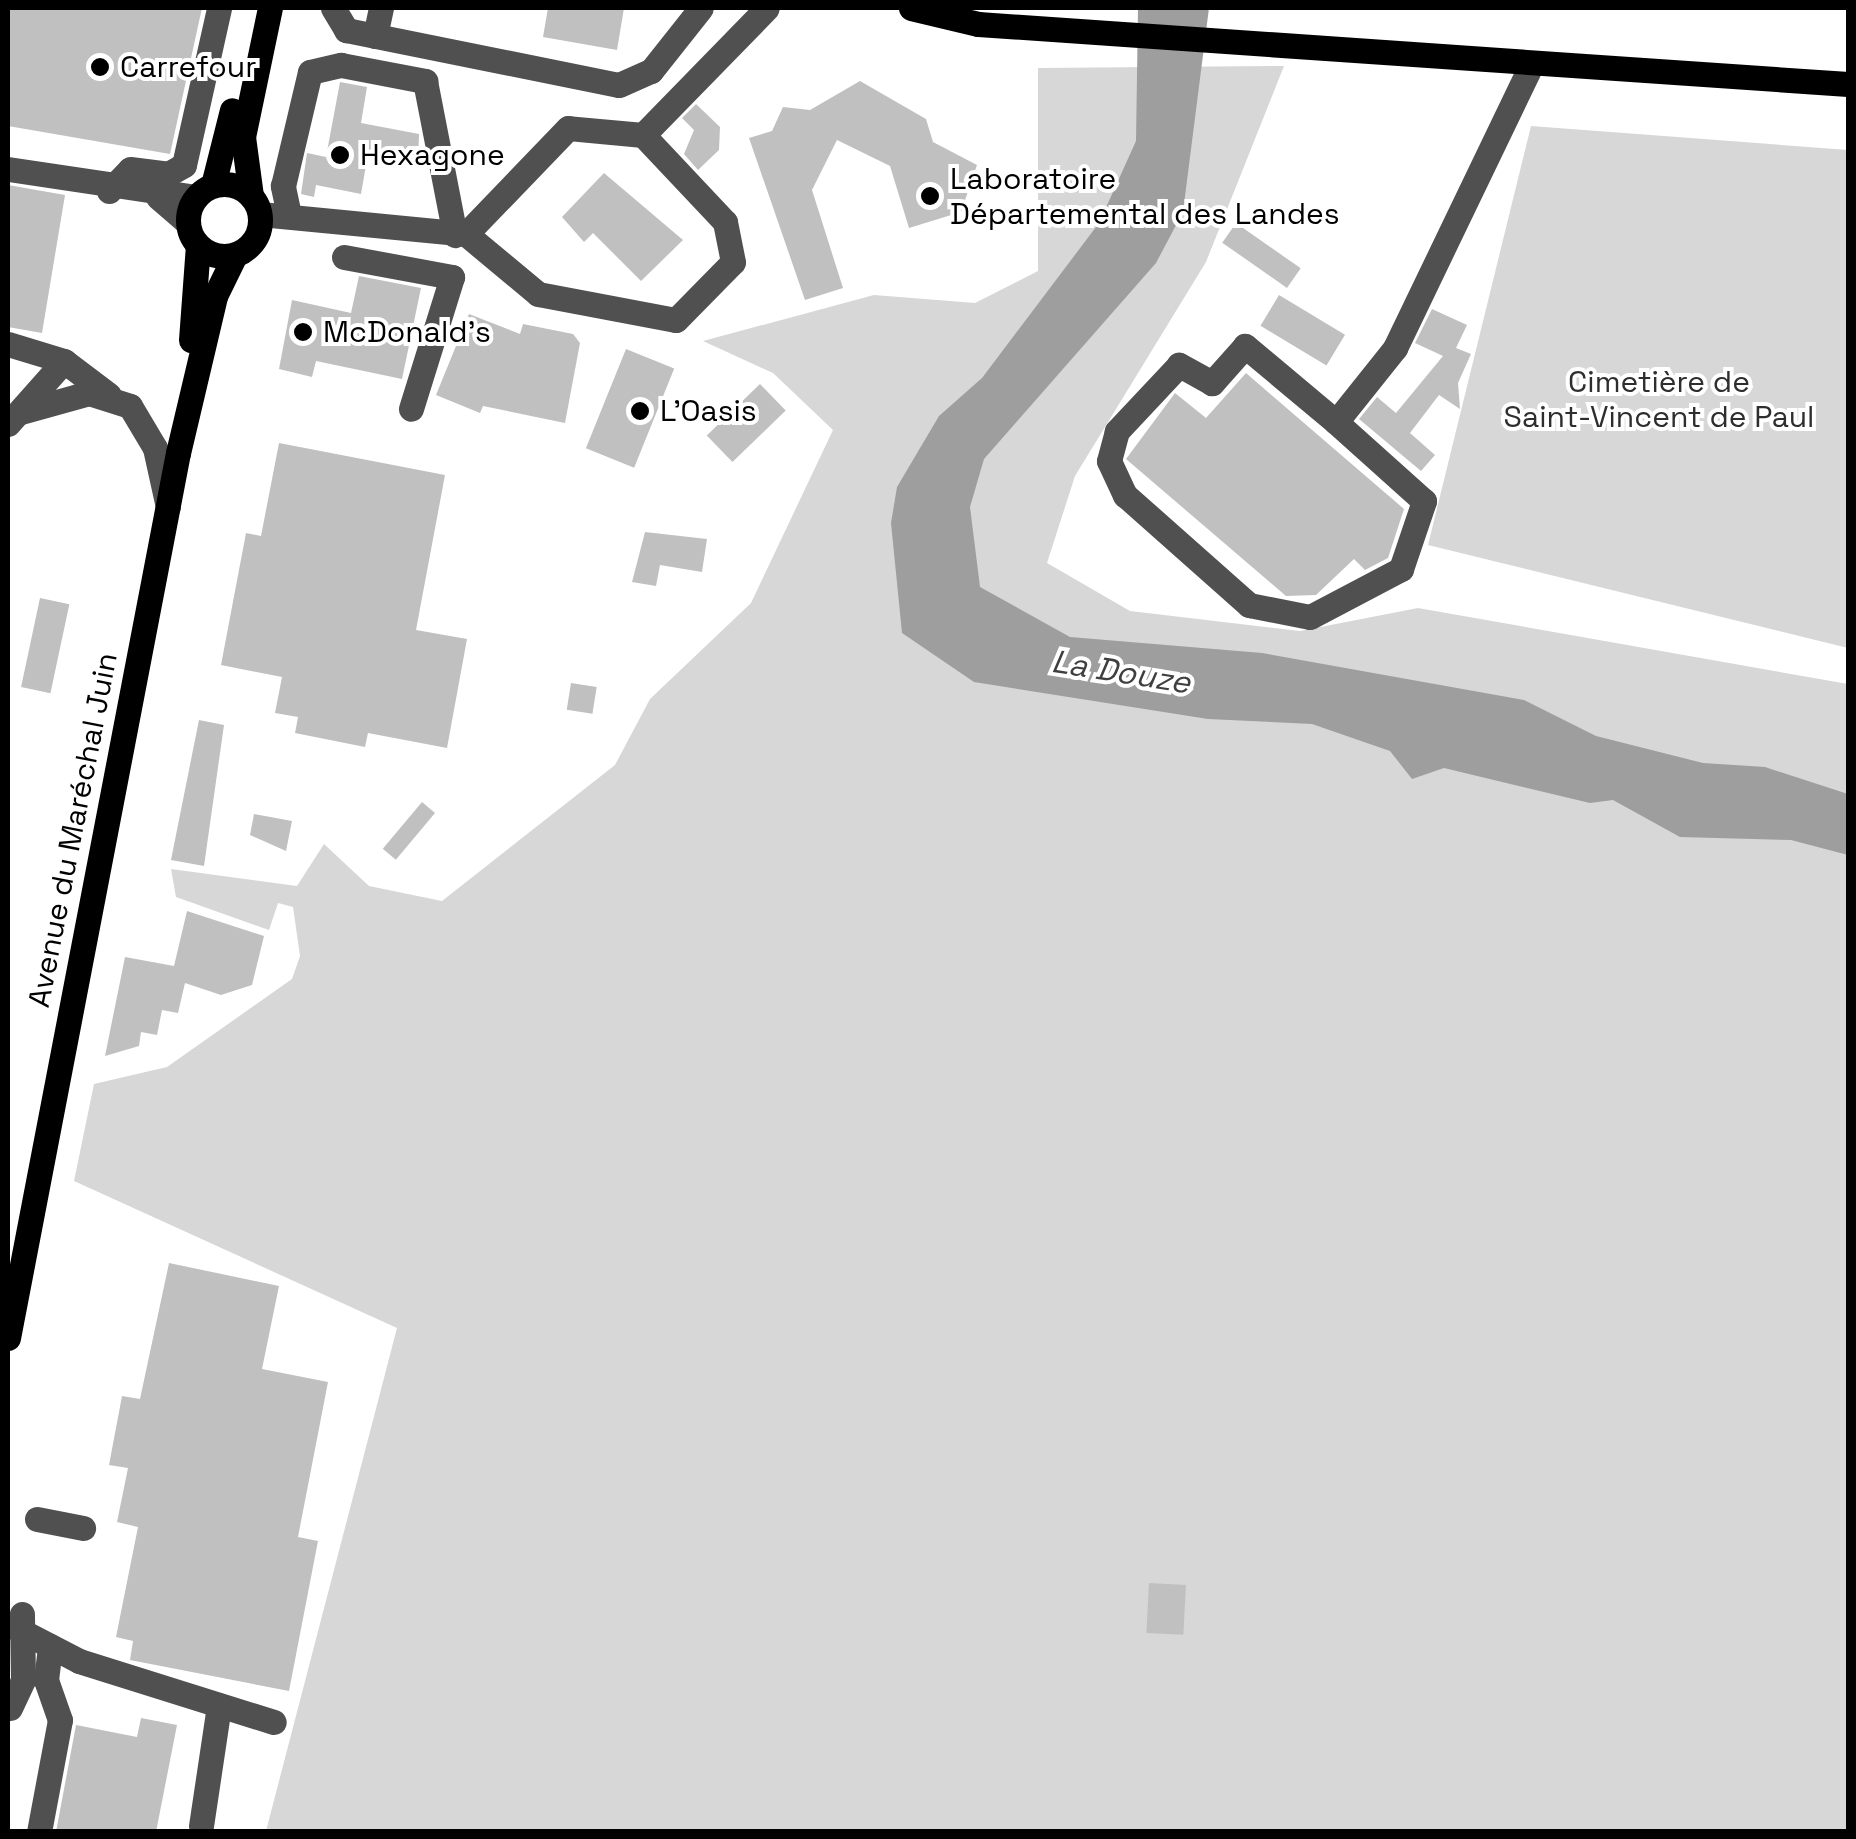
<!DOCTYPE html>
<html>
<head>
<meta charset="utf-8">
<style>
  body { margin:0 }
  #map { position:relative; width:1856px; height:1839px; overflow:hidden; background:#fff; font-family:"Space Grotesk",sans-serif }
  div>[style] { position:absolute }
  .green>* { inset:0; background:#d7d7d7 }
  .water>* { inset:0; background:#9e9e9e }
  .building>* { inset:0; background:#c0c0c0; transform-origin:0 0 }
  .minor>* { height:25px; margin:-12.5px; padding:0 12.5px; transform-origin:12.5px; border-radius:12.5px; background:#505050 }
  .major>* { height:25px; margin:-12.5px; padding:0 12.5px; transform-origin:12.5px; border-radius:12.5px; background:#000 }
  .major>.ring { margin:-12.5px; padding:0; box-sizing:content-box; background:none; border:25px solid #000; border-radius:50% }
  .dots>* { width:28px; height:28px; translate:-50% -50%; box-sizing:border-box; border:5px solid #fff; border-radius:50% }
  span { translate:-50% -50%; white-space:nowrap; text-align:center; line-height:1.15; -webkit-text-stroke:8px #fff; paint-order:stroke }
  .poi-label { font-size:30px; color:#000 }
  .left { translate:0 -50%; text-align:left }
  .park-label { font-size:30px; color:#2e2e2e }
  .street-label { font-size:30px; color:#000 }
  .water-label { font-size:32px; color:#3f3f3f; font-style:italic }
  .frame { position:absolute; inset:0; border:10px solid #000; pointer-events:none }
</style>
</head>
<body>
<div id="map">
  <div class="green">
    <i style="clip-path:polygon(1284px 66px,1206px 262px,1075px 476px,1047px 563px,1130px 611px,1300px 631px,1418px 608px,1848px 684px,1848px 1831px,266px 1831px,397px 1328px,74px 1181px,94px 1084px,167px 1067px,292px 979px,300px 956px,293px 907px,278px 903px,269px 930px,176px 897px,171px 869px,297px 886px,324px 844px,369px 886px,442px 901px,615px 765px,650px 699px,751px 603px,833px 430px,773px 373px,703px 341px,874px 295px,975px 303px,1038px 271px,1038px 68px)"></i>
    <i style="clip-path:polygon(1531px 126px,1848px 150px,1848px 648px,1428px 545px)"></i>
  </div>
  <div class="water">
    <i style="clip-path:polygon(1138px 8px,1209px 8px,1183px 212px,1156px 263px,984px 459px,970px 507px,980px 587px,1070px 637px,1262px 653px,1524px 700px,1596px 736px,1703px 763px,1765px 767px,1848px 794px,1848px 855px,1791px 840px,1680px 837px,1613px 800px,1590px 803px,1444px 768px,1412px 779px,1390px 751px,1312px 724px,1208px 719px,974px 682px,902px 633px,891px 523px,897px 487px,939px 416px,982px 378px,1099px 223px,1136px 141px)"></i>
  </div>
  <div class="building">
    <i style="clip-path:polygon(8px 8px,202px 8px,170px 154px,8px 126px)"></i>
    <i style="clip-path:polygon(548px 8px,624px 8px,617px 50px,543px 37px)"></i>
    <i style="clip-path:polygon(860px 81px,926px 119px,933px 142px,977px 165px,961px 212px,909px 228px,890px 166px,837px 140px,812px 190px,843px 288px,805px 300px,749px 138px,772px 131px,783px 107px,810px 110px)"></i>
    <i style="clip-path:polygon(340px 82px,367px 87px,361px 123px,419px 134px,418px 163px,368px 154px,361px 194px,316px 185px,314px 197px,301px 194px,307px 153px,326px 157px)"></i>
    <i style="clip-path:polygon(696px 104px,720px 127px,719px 150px,698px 170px,684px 154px,694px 130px,682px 118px)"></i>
    <i style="clip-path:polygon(604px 173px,683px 240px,641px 281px,593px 233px,584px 242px,562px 217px)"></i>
    <i style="clip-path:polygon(8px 185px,65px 195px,42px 333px,8px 327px)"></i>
    <i style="left:1236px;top:223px;width:79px;height:24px;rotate:35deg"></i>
    <i style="clip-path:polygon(359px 276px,421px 288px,402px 379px,316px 361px,312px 377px,279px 369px,292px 300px,351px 313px)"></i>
    <i style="left:1279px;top:295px;width:77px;height:36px;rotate:31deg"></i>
    <i style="clip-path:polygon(1432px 309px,1467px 325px,1456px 348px,1471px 354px,1458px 383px,1460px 409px,1439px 395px,1410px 433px,1435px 455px,1421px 471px,1359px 419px,1377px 397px,1396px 413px,1443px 356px,1415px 343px)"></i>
    <i style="clip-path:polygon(469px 314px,520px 334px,523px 324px,573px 334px,580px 343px,565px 423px,483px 406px,480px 413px,436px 395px)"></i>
    <i style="left:626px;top:349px;width:52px;height:107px;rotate:22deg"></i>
    <i style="clip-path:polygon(1246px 373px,1404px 509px,1388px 558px,1365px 570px,1354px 559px,1316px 595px,1286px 596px,1126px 459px,1175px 393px,1206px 418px)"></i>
    <i style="left:760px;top:384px;width:37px;height:74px;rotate:46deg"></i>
    <i style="clip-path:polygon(279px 443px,445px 475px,416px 630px,467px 639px,447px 748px,368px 733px,365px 747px,295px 733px,298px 717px,275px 713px,282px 677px,221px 665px,246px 533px,261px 536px)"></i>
    <i style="clip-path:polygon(645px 532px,707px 539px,702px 572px,660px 565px,656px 586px,632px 582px)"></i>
    <i style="left:40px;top:598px;width:30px;height:91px;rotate:12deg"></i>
    <i style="left:571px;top:683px;width:26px;height:27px;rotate:9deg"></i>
    <i style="clip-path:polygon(199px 720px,224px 725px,204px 866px,171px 860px)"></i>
    <i style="left:422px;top:802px;width:17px;height:61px;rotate:40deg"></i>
    <i style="clip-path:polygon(254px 814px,292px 821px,286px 851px,250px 835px)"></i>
    <i style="clip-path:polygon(187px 911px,264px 936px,252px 985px,221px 995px,185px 983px,178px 1013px,162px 1010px,157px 1035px,141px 1032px,139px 1046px,105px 1056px,125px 957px,174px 966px)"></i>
    <i style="clip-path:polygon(169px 1263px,279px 1286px,262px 1369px,328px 1382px,298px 1537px,318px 1541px,289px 1691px,130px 1660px,133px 1641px,116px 1637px,138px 1527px,117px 1522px,128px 1468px,109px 1465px,122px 1396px,140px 1399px)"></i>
    <i style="left:1149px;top:1583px;width:37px;height:50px;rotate:3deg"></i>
    <i style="clip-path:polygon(141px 1718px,177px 1725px,156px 1832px,56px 1832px,76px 1725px,137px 1737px)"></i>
  </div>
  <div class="minor">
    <i style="left:333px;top:8px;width:26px;rotate:59deg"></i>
    <i style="left:346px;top:30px;width:278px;rotate:11.4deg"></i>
    <i style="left:619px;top:85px;width:35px;rotate:-24deg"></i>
    <i style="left:651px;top:71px;width:80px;rotate:-51.6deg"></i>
    <i style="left:375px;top:36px;width:29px;rotate:-78deg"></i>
    <i style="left:643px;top:135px;width:177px;rotate:-45.7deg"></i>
    <i style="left:8px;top:169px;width:189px;rotate:8.5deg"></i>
    <i style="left:109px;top:191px;width:30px;rotate:-46deg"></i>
    <i style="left:130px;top:169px;width:38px;rotate:7deg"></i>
    <i style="left:168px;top:174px;width:18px;rotate:-29deg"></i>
    <i style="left:184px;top:165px;width:161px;rotate:-77.4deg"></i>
    <i style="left:158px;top:197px;width:38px;rotate:41deg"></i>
    <i style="left:260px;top:214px;width:207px;rotate:5.5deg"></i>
    <i style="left:466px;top:234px;width:94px;rotate:39.8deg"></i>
    <i style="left:538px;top:294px;width:140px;rotate:10.7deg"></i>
    <i style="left:676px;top:320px;width:81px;rotate:-45.5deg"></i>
    <i style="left:733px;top:262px;width:41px;rotate:-101.3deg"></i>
    <i style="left:725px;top:222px;width:120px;rotate:-133.3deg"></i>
    <i style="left:643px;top:135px;width:75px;rotate:-174.7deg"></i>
    <i style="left:568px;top:128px;width:147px;rotate:133.9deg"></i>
    <i style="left:289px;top:215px;width:30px;rotate:-102deg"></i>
    <i style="left:283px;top:186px;width:117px;rotate:-76.7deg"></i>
    <i style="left:310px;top:72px;width:32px;rotate:-13deg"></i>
    <i style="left:341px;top:65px;width:86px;rotate:10.8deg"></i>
    <i style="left:425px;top:81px;width:157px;rotate:79deg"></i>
    <i style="left:344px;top:257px;width:110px;rotate:10.5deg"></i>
    <i style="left:452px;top:277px;width:138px;rotate:107.3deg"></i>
    <i style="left:8px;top:344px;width:59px;rotate:16.9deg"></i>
    <i style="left:64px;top:361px;width:56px;rotate:37.1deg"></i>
    <i style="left:21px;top:412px;width:71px;rotate:-15.6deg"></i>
    <i style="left:89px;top:393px;width:43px;rotate:17.6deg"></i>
    <i style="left:130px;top:406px;width:49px;rotate:59.2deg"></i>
    <i style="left:155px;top:448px;width:60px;rotate:77.6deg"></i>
    <i style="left:1336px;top:422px;width:119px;rotate:-140.1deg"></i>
    <i style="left:1245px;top:346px;width:50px;rotate:131.7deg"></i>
    <i style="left:1212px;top:383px;width:38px;rotate:-151deg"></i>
    <i style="left:1179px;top:365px;width:91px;rotate:133.2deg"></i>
    <i style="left:1117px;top:431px;width:31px;rotate:105deg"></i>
    <i style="left:1109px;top:461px;width:38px;rotate:65deg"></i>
    <i style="left:1125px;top:495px;width:166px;rotate:41.6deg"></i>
    <i style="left:1249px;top:605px;width:62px;rotate:11.1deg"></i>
    <i style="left:1310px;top:617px;width:103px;rotate:-27.8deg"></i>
    <i style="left:1401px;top:569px;width:72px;rotate:-71.3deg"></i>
    <i style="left:1424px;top:501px;width:118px;rotate:-138.1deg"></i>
    <i style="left:1336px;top:422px;width:95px;rotate:-51.4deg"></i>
    <i style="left:1395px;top:348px;width:316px;rotate:-64.3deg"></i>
    <i style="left:8px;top:424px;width:84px;rotate:-48.4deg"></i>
    <i style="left:37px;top:1519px;width:47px;rotate:11.1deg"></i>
    <i style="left:8px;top:1624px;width:80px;rotate:27.5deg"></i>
    <i style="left:79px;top:1661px;width:204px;rotate:17.4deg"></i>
    <i style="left:10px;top:1708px;width:31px;rotate:-65deg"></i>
    <i style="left:23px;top:1680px;width:66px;rotate:-90.9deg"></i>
    <i style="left:201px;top:1826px;width:122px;rotate:-81.5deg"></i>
    <i style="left:39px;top:1832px;width:114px;rotate:-79.4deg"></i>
    <i style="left:60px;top:1720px;width:42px;rotate:-109.3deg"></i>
    <i style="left:46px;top:1680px;width:34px;rotate:-83deg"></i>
  </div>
  <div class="major">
    <i style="left:911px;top:8px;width:69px;rotate:13.4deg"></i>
    <i style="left:978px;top:24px;width:872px;rotate:3.95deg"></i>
    <i class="ring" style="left:188px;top:184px;width:47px;height:47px"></i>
    <i style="left:213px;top:185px;width:77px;rotate:-75.8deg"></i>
    <i style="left:251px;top:196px;width:60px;rotate:-97.7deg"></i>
    <i style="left:243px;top:137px;width:132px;rotate:-78.2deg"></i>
    <i style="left:191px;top:340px;width:95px;rotate:-85.8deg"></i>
    <i style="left:8px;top:1338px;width:901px;rotate:-79.13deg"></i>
    <i style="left:178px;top:453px;width:161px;rotate:-76.7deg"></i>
    <i style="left:215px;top:296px;width:46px;rotate:-64deg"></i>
  </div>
  <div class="dots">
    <i style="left:100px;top:67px;background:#000"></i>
    <i style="left:340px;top:155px;background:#000"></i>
    <i style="left:930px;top:196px;background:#000"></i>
    <i style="left:303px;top:332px;background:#000"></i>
    <i style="left:640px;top:411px;background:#000"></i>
  </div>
  <div class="poi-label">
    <span class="left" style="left:120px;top:67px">Carrefour</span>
    <span class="left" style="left:360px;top:155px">Hexagone</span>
    <span class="left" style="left:950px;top:196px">Laboratoire<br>Départemental des Landes</span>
    <span class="left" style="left:323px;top:332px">McDonald's</span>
    <span class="left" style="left:660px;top:411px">L'Oasis</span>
  </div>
  <div class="park-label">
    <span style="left:1659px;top:399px">Cimetière de<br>Saint-Vincent de Paul</span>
  </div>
  <div class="street-label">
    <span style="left:73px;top:830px;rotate:-79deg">Avenue du Maréchal Juin</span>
  </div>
  <div class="water-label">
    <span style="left:1121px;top:672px;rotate:9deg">La Douze</span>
  </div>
  <div class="frame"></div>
</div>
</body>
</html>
